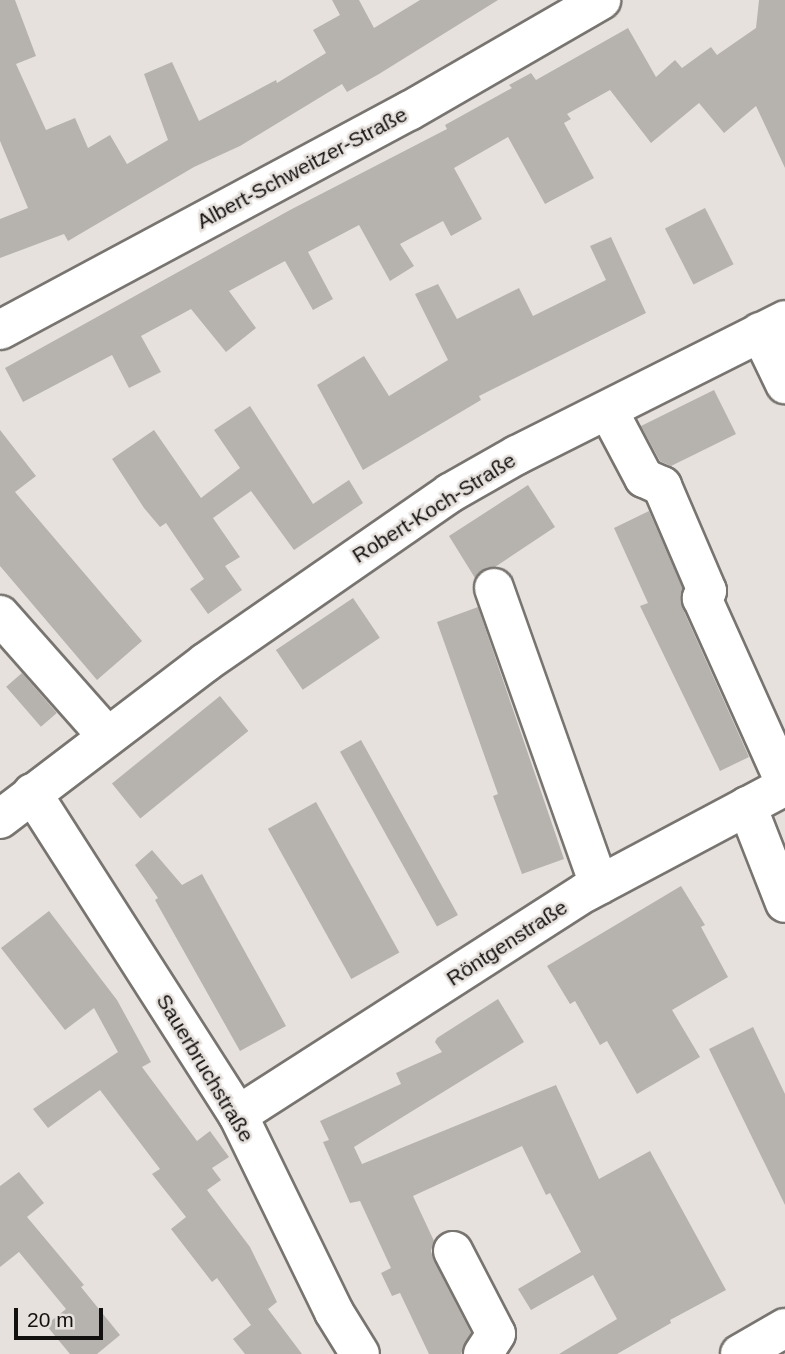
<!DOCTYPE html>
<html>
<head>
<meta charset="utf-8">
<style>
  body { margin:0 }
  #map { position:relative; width:785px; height:1354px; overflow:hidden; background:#e6e1dd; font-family:Arial,sans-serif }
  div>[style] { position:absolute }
  .building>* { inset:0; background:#b6b2ae; transform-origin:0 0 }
  .roads { filter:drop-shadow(2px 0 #787470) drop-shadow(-2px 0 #787470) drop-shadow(0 2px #787470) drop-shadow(0 -2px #787470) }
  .minor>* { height:38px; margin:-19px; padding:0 19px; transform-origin:19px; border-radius:19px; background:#fff }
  span { translate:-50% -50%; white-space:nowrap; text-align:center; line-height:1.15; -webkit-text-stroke:5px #e6e1dd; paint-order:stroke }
  .street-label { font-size:21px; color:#131110 }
  .scale { position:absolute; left:14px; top:1308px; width:89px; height:32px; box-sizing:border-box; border:4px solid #131110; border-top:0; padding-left:9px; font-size:21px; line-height:24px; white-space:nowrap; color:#131110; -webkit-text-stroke:5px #e6e1dd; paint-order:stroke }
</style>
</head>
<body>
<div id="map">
  <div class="building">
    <i style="clip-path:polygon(0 0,15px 0,36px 56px,16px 64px,46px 130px,75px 118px,88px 148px,110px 135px,127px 164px,168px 140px,144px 74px,172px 62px,199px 121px,276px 80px,277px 83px,326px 53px,313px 30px,340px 15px,332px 0,359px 0,374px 28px,420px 0,498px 0,379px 74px,347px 92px,342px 84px,240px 146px,194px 167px,68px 241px,64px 234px,0 258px,0 219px,28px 208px,0 141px)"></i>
    <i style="clip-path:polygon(759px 0,785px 0,785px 168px,756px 106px,724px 133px,699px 103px,651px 143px,610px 90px,567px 114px,571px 119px,564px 123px,594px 178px,545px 204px,508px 137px,454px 168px,482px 219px,451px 236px,443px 221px,400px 244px,414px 266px,390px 281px,359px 225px,308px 252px,333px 299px,313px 310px,285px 261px,229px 291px,256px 328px,226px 352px,191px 309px,141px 336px,161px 372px,129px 388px,112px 355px,23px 402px,5px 368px,290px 210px,447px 129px,445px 125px,512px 88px,509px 85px,531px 73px,536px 80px,628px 28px,656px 77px,675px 60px,682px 68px,711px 47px,717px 55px,756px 28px)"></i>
    <i style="left:705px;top:208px;width:63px;height:45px;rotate:63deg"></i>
    <i style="clip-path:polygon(611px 237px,646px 313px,479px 396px,481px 400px,363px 470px,317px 385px,364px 356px,389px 396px,448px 360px,415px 294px,438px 284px,457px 319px,519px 288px,533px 316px,606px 280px,590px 246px)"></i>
    <i style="clip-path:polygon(714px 390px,736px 434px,671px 466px,660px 461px,641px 426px)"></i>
    <i style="clip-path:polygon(250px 406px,313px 504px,349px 480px,363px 503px,294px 550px,251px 491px,213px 518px,240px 557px,225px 566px,242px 590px,208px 614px,190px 589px,204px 579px,166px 523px,160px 527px,144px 508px,112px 459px,154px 430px,201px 498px,240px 468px,214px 430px)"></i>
    <i style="clip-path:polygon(0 430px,36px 476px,15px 492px,142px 641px,97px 680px,0 566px)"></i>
    <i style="clip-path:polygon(528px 485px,555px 527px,495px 567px,486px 568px,475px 578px,449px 536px)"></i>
    <i style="clip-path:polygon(649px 511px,683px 589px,682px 607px,749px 757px,720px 771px,640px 606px,648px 603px,614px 528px)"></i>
    <i style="left:353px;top:598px;width:48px;height:93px;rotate:56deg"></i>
    <i style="clip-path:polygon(478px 607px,564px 859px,522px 874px,493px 796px,498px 794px,437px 622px)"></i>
    <i style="left:22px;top:673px;width:53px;height:21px;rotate:49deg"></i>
    <i style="left:220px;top:696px;width:45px;height:139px;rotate:51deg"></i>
    <i style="left:361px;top:740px;width:200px;height:24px;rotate:61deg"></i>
    <i style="left:316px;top:802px;width:172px;height:55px;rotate:61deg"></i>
    <i style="clip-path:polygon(152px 850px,182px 885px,202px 874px,286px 1026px,240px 1051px,155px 900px,158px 898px,135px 865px)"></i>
    <i style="clip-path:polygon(681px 886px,705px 925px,701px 927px,728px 977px,672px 1010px,700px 1057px,637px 1094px,607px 1041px,600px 1045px,575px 1001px,570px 1004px,547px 966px)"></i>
    <i style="clip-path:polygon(49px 911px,117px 1000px,151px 1062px,142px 1067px,197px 1141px,210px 1131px,229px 1157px,212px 1168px,221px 1180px,207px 1190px,250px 1247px,277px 1302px,268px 1309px,302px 1354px,245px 1354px,233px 1339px,251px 1325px,217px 1278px,212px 1282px,171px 1229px,186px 1217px,152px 1174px,160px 1169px,100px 1090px,48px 1128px,33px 1109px,118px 1052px,94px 1008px,65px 1030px,1px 948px)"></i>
    <i style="clip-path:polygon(498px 999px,524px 1042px,354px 1147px,362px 1164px,556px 1085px,599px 1179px,650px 1151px,726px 1290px,670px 1320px,671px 1323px,617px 1354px,559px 1354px,617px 1319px,593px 1275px,531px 1310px,518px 1289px,581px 1252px,550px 1193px,546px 1195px,522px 1146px,413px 1196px,434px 1241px,431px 1251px,434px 1261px,471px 1333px,461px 1354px,429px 1354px,400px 1293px,392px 1296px,381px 1273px,391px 1268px,360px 1201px,350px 1203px,323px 1142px,329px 1140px,320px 1121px,401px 1084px,396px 1073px,442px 1052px,435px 1042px,437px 1038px)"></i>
    <i style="clip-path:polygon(753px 1027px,785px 1094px,785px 1205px,709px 1049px)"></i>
    <i style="clip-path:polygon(19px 1172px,44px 1203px,27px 1217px,84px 1285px,81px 1287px,120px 1335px,97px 1354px,70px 1354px,46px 1325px,66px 1309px,19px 1252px,0 1267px,0 1186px)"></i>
  </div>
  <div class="roads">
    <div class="minor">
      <i style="left:0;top:330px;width:464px;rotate:-28.2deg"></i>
      <i style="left:409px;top:111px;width:222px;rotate:-30deg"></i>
      <i style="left:760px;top:332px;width:58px;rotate:64.3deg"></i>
      <i style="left:608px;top:410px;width:77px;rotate:62.1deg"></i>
      <i style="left:644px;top:478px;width:20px;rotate:24deg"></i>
      <i style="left:662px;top:486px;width:114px;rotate:66.8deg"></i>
      <i style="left:707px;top:591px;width:9px;rotate:126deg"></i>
      <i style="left:702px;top:598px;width:203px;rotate:65.8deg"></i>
      <i style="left:494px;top:588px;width:315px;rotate:70.5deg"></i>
      <i style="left:0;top:615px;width:160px;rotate:48.5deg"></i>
      <i style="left:32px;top:793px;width:382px;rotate:57.4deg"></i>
      <i style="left:238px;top:1115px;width:219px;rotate:64deg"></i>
      <i style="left:334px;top:1312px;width:49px;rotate:58.2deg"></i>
      <i style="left:747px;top:806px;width:104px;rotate:68.6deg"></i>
      <i style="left:0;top:819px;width:259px;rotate:-37.3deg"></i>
      <i style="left:206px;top:662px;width:297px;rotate:-34.7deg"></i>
      <i style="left:450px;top:493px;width:77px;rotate:-29.6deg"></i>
      <i style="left:517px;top:455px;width:300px;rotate:-26.7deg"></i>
      <i style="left:238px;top:1115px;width:413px;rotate:-32.7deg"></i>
      <i style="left:586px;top:892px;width:225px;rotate:-28deg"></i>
      <i style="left:453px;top:1251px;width:93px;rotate:62.6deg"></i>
      <i style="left:496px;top:1334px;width:24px;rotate:123deg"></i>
      <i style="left:740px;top:1354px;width:52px;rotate:-30deg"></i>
    </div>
  </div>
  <div class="street-label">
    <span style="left:302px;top:168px;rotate:-28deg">Albert-Schweitzer-Straße</span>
    <span style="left:434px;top:508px;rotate:-32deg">Robert-Koch-Straße</span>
    <span style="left:507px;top:943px;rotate:-33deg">Röntgenstraße</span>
    <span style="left:205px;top:1068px;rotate:59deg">Sauerbruchstraße</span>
  </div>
  <div class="scale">20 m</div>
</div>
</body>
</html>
